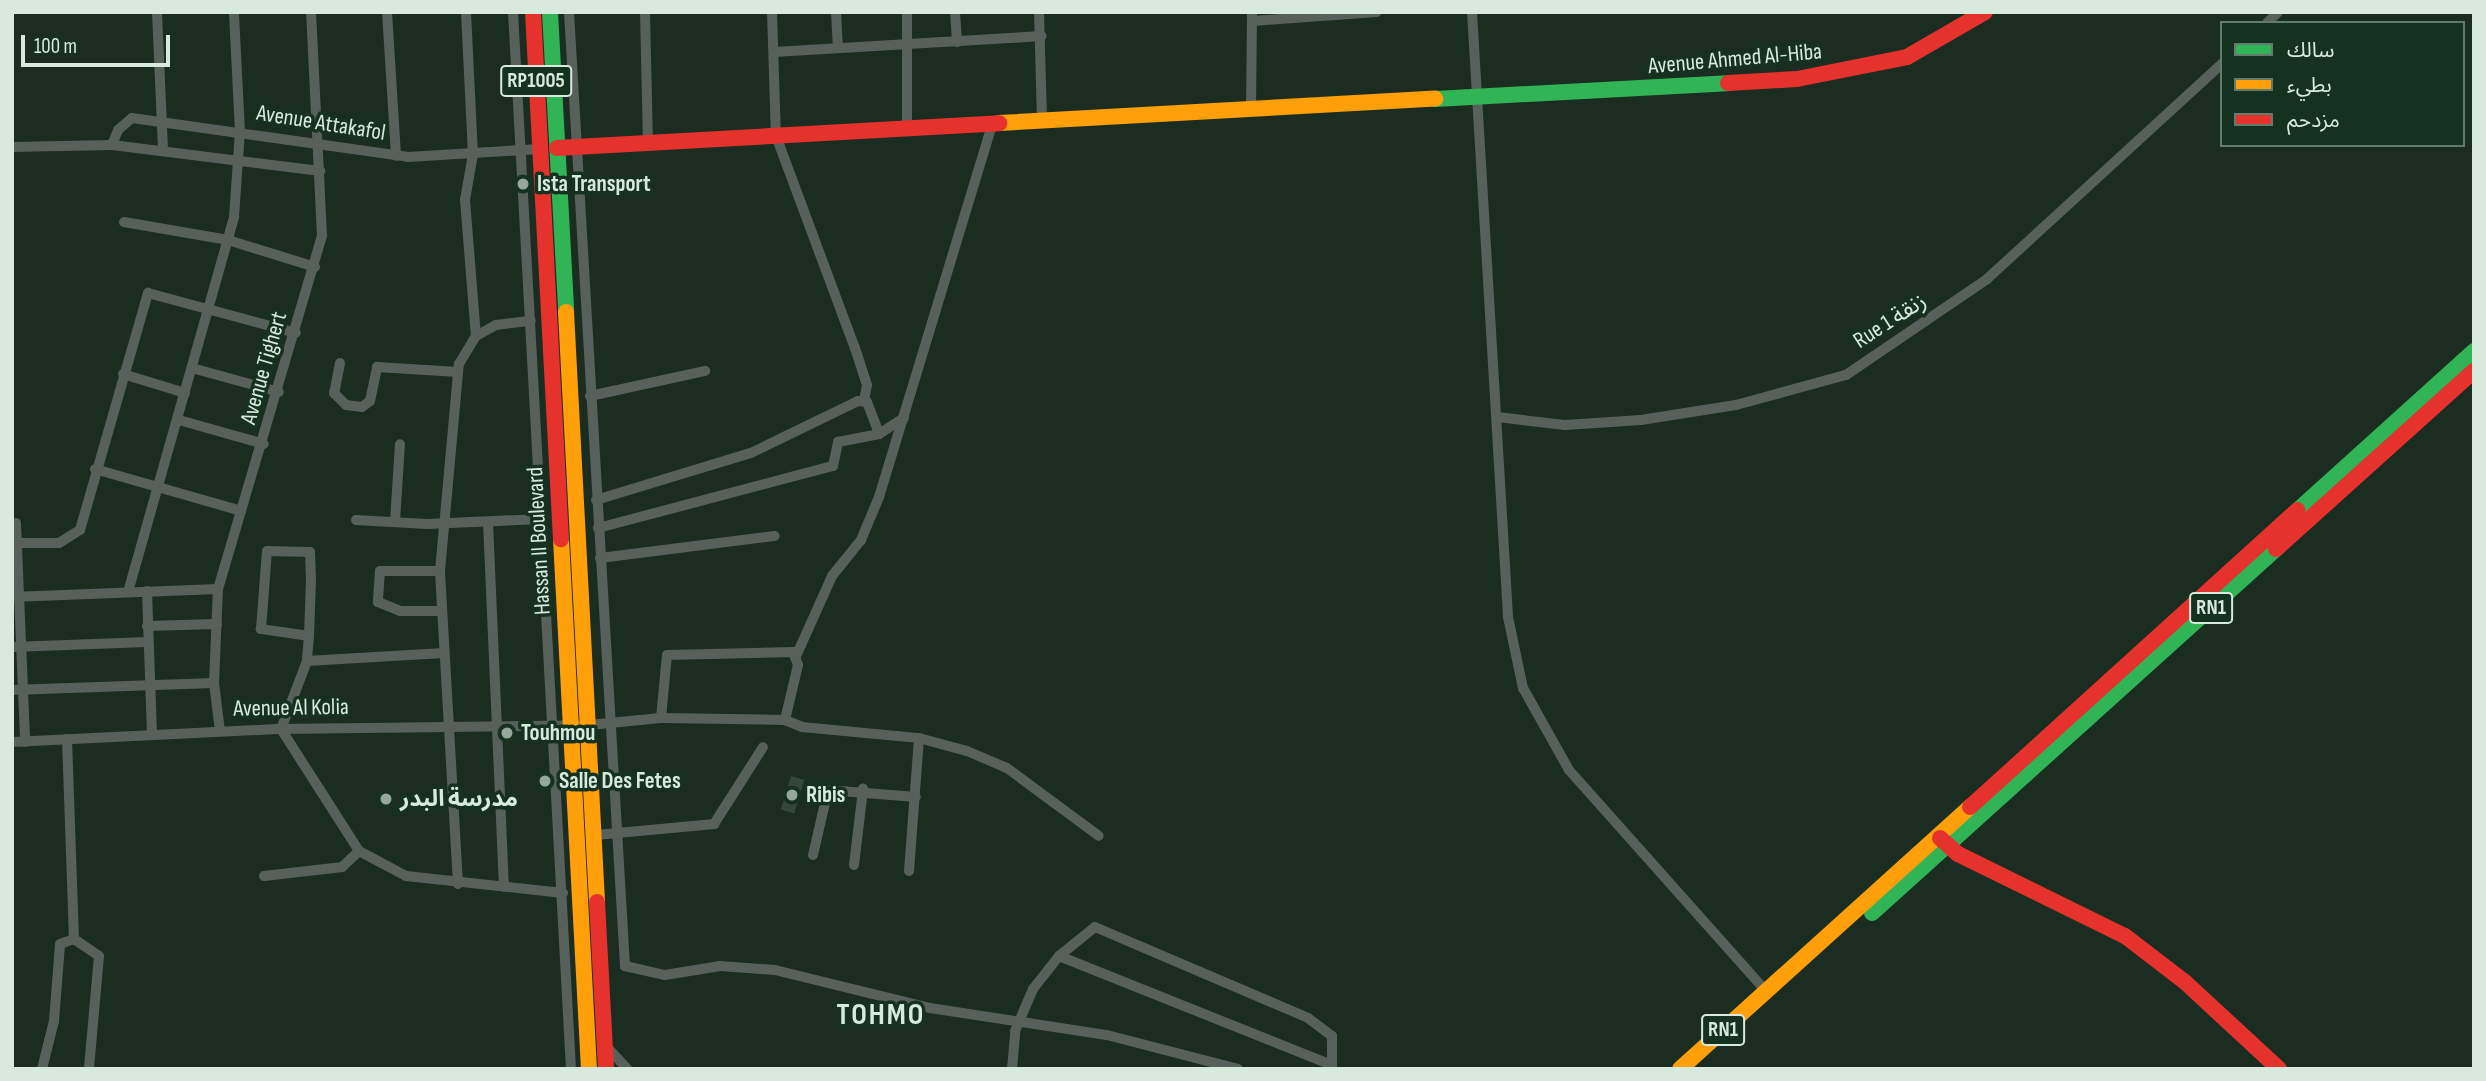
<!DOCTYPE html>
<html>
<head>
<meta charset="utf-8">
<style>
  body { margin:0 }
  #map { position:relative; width:2486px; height:1081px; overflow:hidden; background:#1b2c21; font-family:"Sofia Sans Condensed","Noto Sans Arabic",sans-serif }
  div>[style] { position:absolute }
  .building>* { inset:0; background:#34473b; transform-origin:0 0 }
  .street>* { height:10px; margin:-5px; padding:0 5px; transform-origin:5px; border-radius:5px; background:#58605b }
  .fast>* { height:16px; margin:-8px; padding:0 8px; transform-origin:8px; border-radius:8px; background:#30b455 }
  .slow>* { height:16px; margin:-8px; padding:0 8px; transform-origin:8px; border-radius:8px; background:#ff9f0a }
  .jam>* { height:16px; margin:-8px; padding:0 8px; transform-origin:8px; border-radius:8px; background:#e5322d }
  .dots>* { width:19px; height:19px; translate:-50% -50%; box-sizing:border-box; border:4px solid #153220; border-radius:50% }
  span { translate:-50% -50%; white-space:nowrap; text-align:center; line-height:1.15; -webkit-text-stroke:7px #153220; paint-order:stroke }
  .shield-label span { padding:2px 5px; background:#153220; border:2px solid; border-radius:5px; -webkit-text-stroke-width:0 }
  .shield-label { font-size:21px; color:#d8e9dd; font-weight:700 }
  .street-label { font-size:23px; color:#d8e9dd }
  .poi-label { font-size:23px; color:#d8e9dd; font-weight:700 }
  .left { translate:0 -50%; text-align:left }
  .district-label { font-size:30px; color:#d8e9dd; font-weight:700; letter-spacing:2px }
  .frame { position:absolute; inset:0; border:14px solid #d8e9dd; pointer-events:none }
  .legend { position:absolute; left:2220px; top:21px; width:245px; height:126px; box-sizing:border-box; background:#153220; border:2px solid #637b6c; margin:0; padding:9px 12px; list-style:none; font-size:21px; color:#d8e9dd }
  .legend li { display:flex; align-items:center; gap:14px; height:35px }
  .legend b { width:35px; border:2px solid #637b6c }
  .scale { position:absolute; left:21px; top:35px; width:149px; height:32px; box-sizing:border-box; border:4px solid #d8e9dd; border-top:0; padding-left:9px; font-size:21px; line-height:24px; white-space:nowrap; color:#d8e9dd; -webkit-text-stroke:5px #153220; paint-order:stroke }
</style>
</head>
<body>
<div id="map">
  <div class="building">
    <i style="left:791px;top:776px;width:14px;height:35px;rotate:17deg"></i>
  </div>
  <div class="street">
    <i style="left:157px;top:12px;width:138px;rotate:87.5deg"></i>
    <i style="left:387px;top:12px;width:144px;rotate:86.4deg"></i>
    <i style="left:466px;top:12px;width:142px;rotate:87.2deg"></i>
    <i style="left:473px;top:154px;width:47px;rotate:99.9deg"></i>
    <i style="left:465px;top:200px;width:136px;rotate:85.4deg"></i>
    <i style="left:513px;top:12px;width:1059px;rotate:86.86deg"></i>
    <i style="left:569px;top:12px;width:956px;rotate:86.64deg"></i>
    <i style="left:625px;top:966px;width:41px;rotate:12.7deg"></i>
    <i style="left:665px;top:975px;width:56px;rotate:-9.3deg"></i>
    <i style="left:720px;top:966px;width:55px;rotate:4.2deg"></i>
    <i style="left:775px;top:970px;width:160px;rotate:13.8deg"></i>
    <i style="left:930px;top:1008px;width:179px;rotate:8.7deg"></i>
    <i style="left:1107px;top:1035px;width:135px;rotate:14.5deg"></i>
    <i style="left:645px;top:12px;width:131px;rotate:88.7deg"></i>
    <i style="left:772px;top:12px;width:124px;rotate:88.2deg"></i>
    <i style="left:776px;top:136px;width:226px;rotate:69.6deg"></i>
    <i style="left:855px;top:348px;width:39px;rotate:72deg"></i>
    <i style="left:867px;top:385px;width:16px;rotate:101deg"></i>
    <i style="left:836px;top:12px;width:36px;rotate:87deg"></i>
    <i style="left:907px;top:12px;width:117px;rotate:90deg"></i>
    <i style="left:955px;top:12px;width:30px;rotate:86deg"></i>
    <i style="left:1039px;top:12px;width:109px;rotate:88.4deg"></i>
    <i style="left:1472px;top:12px;width:606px;rotate:86.59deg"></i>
    <i style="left:1508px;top:617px;width:73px;rotate:78.1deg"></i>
    <i style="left:1523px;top:688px;width:94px;rotate:60.7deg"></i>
    <i style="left:1569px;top:770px;width:296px;rotate:48.3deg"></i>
    <i style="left:1253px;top:21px;width:124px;rotate:-4.2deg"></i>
    <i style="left:2267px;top:23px;width:16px;rotate:-45deg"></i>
    <i style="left:774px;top:52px;width:268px;rotate:-3.4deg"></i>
    <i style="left:1251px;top:110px;width:98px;rotate:-89.4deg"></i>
    <i style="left:112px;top:145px;width:16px;rotate:-68deg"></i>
    <i style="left:118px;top:130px;width:18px;rotate:-41deg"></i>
    <i style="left:132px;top:118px;width:279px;rotate:8deg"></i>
    <i style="left:408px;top:157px;width:132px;rotate:-3.5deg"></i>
    <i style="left:12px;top:147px;width:100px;rotate:-1.1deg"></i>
    <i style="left:112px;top:145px;width:210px;rotate:7.1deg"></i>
    <i style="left:124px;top:222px;width:106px;rotate:9.8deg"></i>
    <i style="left:228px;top:240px;width:91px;rotate:17.2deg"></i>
    <i style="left:340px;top:363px;width:31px;rotate:101deg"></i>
    <i style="left:334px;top:393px;width:17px;rotate:45deg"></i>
    <i style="left:346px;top:405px;width:16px;rotate:7deg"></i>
    <i style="left:362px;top:407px;width:10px;rotate:-37deg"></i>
    <i style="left:370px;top:401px;width:35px;rotate:-78deg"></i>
    <i style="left:377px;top:367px;width:81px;rotate:3.5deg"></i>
    <i style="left:192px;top:368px;width:90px;rotate:15.4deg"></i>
    <i style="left:123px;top:374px;width:65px;rotate:17deg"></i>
    <i style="left:590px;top:396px;width:118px;rotate:-12.3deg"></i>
    <i style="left:1497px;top:417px;width:68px;rotate:6.7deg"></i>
    <i style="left:1565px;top:425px;width:76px;rotate:-3.8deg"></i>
    <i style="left:1641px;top:420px;width:96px;rotate:-9deg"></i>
    <i style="left:1736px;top:405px;width:114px;rotate:-15.3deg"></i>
    <i style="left:1846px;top:375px;width:171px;rotate:-34.2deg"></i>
    <i style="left:1987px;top:279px;width:319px;rotate:-42.5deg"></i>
    <i style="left:179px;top:420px;width:88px;rotate:15.8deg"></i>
    <i style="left:95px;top:469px;width:152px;rotate:16deg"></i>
    <i style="left:596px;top:500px;width:162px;rotate:-16.9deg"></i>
    <i style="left:751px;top:453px;width:119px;rotate:-25.9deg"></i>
    <i style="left:858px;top:401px;width:9px;rotate:6deg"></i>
    <i style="left:867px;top:402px;width:34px;rotate:69deg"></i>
    <i style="left:356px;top:520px;width:71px;rotate:3.2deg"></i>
    <i style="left:427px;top:524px;width:115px;rotate:-2.5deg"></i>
    <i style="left:395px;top:521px;width:77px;rotate:-86.3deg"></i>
    <i style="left:488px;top:522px;width:365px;rotate:87.5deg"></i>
    <i style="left:16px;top:523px;width:219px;rotate:87.6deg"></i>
    <i style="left:598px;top:528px;width:243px;rotate:-14.8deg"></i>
    <i style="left:833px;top:466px;width:25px;rotate:-78deg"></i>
    <i style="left:838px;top:442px;width:42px;rotate:-11deg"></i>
    <i style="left:879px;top:434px;width:30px;rotate:-33deg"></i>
    <i style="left:18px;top:543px;width:41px"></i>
    <i style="left:59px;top:543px;width:25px;rotate:-32deg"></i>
    <i style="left:80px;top:530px;width:247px;rotate:-74deg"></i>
    <i style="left:148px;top:293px;width:153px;rotate:15.1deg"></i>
    <i style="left:600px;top:558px;width:176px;rotate:-7.2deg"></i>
    <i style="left:440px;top:571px;width:60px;rotate:180deg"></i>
    <i style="left:380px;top:571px;width:31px;rotate:94deg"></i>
    <i style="left:378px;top:602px;width:24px;rotate:22deg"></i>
    <i style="left:400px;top:611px;width:42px"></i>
    <i style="left:147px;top:591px;width:143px;rotate:88deg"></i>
    <i style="left:128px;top:592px;width:390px;rotate:-74.2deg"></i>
    <i style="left:234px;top:217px;width:85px;rotate:-86deg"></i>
    <i style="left:240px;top:132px;width:120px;rotate:-92.9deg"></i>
    <i style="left:12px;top:597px;width:206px;rotate:-2.2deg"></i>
    <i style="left:147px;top:626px;width:70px;rotate:-1.6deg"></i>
    <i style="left:309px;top:636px;width:49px;rotate:-171.7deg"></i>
    <i style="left:261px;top:629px;width:78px;rotate:-85.6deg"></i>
    <i style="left:267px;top:551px;width:43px;rotate:1.3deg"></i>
    <i style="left:310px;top:552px;width:27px;rotate:88deg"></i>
    <i style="left:311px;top:579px;width:57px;rotate:92deg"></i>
    <i style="left:309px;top:636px;width:25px;rotate:95deg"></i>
    <i style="left:307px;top:661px;width:73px;rotate:110.9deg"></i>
    <i style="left:281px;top:729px;width:145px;rotate:57.4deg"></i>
    <i style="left:359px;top:851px;width:53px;rotate:28deg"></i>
    <i style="left:406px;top:876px;width:158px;rotate:6.2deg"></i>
    <i style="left:12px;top:647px;width:136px;rotate:-2.1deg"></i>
    <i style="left:797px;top:654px;width:85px;rotate:-65.8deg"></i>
    <i style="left:832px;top:576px;width:46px;rotate:-51.1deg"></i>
    <i style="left:861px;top:540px;width:47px;rotate:-67.3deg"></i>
    <i style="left:879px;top:497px;width:390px;rotate:-73.1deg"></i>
    <i style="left:307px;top:661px;width:137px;rotate:-3.3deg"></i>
    <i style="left:12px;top:690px;width:202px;rotate:-2deg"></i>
    <i style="left:661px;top:718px;width:63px;rotate:-84.6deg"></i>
    <i style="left:667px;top:655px;width:126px;rotate:-1.4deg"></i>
    <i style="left:793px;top:652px;width:14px;rotate:69deg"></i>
    <i style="left:798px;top:665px;width:57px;rotate:103.3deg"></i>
    <i style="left:220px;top:731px;width:48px;rotate:-97.1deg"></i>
    <i style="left:214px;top:683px;width:94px;rotate:-87.6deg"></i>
    <i style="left:218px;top:589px;width:368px;rotate:-73.6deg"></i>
    <i style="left:322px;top:236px;width:224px;rotate:-92.8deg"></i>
    <i style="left:67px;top:739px;width:200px;rotate:88deg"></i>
    <i style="left:12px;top:742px;width:269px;rotate:-2.8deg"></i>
    <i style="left:281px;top:729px;width:308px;rotate:-0.7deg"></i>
    <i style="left:589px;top:725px;width:72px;rotate:-5.6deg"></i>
    <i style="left:661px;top:718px;width:124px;rotate:0.9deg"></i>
    <i style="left:785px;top:720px;width:18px;rotate:22deg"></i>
    <i style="left:802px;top:727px;width:118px;rotate:5.4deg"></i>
    <i style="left:919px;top:738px;width:50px;rotate:15.2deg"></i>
    <i style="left:967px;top:751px;width:43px;rotate:23deg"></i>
    <i style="left:1007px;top:768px;width:114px;rotate:36.5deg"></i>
    <i style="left:596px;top:835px;width:119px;rotate:-5.3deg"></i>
    <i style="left:714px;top:824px;width:91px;rotate:-57.5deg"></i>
    <i style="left:813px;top:855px;width:67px;rotate:-77deg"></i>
    <i style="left:828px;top:790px;width:88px;rotate:4.5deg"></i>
    <i style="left:854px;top:865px;width:77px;rotate:-83.2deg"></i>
    <i style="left:909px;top:871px;width:133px;rotate:-85.7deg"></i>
    <i style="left:264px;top:876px;width:79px;rotate:-6.6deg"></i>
    <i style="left:342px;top:867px;width:23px;rotate:-43deg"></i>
    <i style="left:458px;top:884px;width:314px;rotate:-93.3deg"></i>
    <i style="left:440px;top:571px;width:208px;rotate:-84.8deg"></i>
    <i style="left:459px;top:364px;width:33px;rotate:-59deg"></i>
    <i style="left:476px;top:336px;width:23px;rotate:-29deg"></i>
    <i style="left:496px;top:325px;width:35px;rotate:-7deg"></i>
    <i style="left:1059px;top:956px;width:294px;rotate:21.8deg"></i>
    <i style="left:605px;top:1045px;width:33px;rotate:47deg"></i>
    <i style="left:42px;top:1069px;width:49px;rotate:-76deg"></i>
    <i style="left:54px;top:1021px;width:77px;rotate:-85.5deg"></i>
    <i style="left:60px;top:944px;width:15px;rotate:-20deg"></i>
    <i style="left:74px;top:939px;width:30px;rotate:34deg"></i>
    <i style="left:99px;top:956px;width:113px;rotate:95.1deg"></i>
    <i style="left:1012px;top:1069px;width:38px;rotate:-85deg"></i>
    <i style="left:1015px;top:1031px;width:46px;rotate:-66.8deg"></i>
    <i style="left:1033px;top:989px;width:42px;rotate:-51.8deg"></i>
    <i style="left:1059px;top:956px;width:46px;rotate:-38.9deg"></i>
    <i style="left:1095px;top:927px;width:232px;rotate:23.1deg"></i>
    <i style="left:1308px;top:1018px;width:30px;rotate:37deg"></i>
    <i style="left:1332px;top:1036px;width:33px;rotate:90deg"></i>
  </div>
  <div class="fast">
    <i style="left:550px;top:12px;width:300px;rotate:86.9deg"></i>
    <i style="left:1435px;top:99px;width:293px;rotate:-3.1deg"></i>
    <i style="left:2298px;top:510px;width:237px;rotate:-42.1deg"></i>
    <i style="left:1872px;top:913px;width:544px;rotate:-42.02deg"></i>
  </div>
  <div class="slow">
    <i style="left:999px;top:123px;width:437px;rotate:-3.2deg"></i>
    <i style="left:566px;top:312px;width:591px;rotate:86.99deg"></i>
    <i style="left:561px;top:539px;width:531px;rotate:86.98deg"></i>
    <i style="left:1680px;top:1069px;width:391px;rotate:-42.1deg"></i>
  </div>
  <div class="jam">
    <i style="left:533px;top:12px;width:528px;rotate:86.96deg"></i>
    <i style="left:1728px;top:83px;width:69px;rotate:-3.3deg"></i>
    <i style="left:1797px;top:79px;width:112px;rotate:-11.3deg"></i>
    <i style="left:1907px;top:57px;width:90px;rotate:-30deg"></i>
    <i style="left:557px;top:148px;width:443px;rotate:-3.2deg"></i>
    <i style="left:2276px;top:549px;width:266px;rotate:-42deg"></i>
    <i style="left:1970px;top:807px;width:442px;rotate:-42.2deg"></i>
    <i style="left:1940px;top:838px;width:24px;rotate:42deg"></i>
    <i style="left:1958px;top:854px;width:186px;rotate:26.2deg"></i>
    <i style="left:2125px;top:936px;width:76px;rotate:37.5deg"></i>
    <i style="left:2185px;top:982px;width:128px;rotate:42.8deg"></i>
    <i style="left:597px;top:902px;width:167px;rotate:86.9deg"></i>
  </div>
  <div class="dots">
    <i style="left:523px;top:184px;background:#96a79b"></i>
    <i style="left:507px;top:733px;background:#96a79b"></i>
    <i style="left:545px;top:781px;background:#96a79b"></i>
    <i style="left:792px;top:795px;background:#96a79b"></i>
    <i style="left:386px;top:799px;background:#96a79b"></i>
  </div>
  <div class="shield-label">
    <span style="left:536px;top:81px">RP1005</span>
    <span style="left:2211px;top:608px">RN1</span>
    <span style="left:1723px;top:1030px">RN1</span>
  </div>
  <div class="street-label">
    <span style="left:1735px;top:59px;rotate:-5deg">Avenue Ahmed Al-Hiba</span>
    <span style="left:321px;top:123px;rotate:9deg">Avenue Attakafol</span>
    <span style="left:1890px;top:321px;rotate:-33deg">Rue 1 زنقة</span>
    <span style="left:264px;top:368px;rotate:-74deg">Avenue Tighert</span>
    <span style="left:539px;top:541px;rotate:-93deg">Hassan II Boulevard</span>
    <span style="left:291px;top:708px;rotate:-1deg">Avenue Al Kolia</span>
  </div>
  <div class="poi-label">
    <span class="left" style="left:537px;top:184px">Ista Transport</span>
    <span class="left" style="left:521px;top:733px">Touhmou</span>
    <span class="left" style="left:559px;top:781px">Salle Des Fetes</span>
    <span class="left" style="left:806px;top:795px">Ribis</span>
    <span class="left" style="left:400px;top:799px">مدرسة البدر</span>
  </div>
  <div class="district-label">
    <span style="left:881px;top:1015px">TOHMO</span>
  </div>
  <div class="frame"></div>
  <ul class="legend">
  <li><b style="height:9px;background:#30b455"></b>سالك</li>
  <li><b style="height:9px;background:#ff9f0a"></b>بطيء</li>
  <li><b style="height:9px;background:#e5322d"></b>مزدحم</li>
  </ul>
  <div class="scale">100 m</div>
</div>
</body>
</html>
